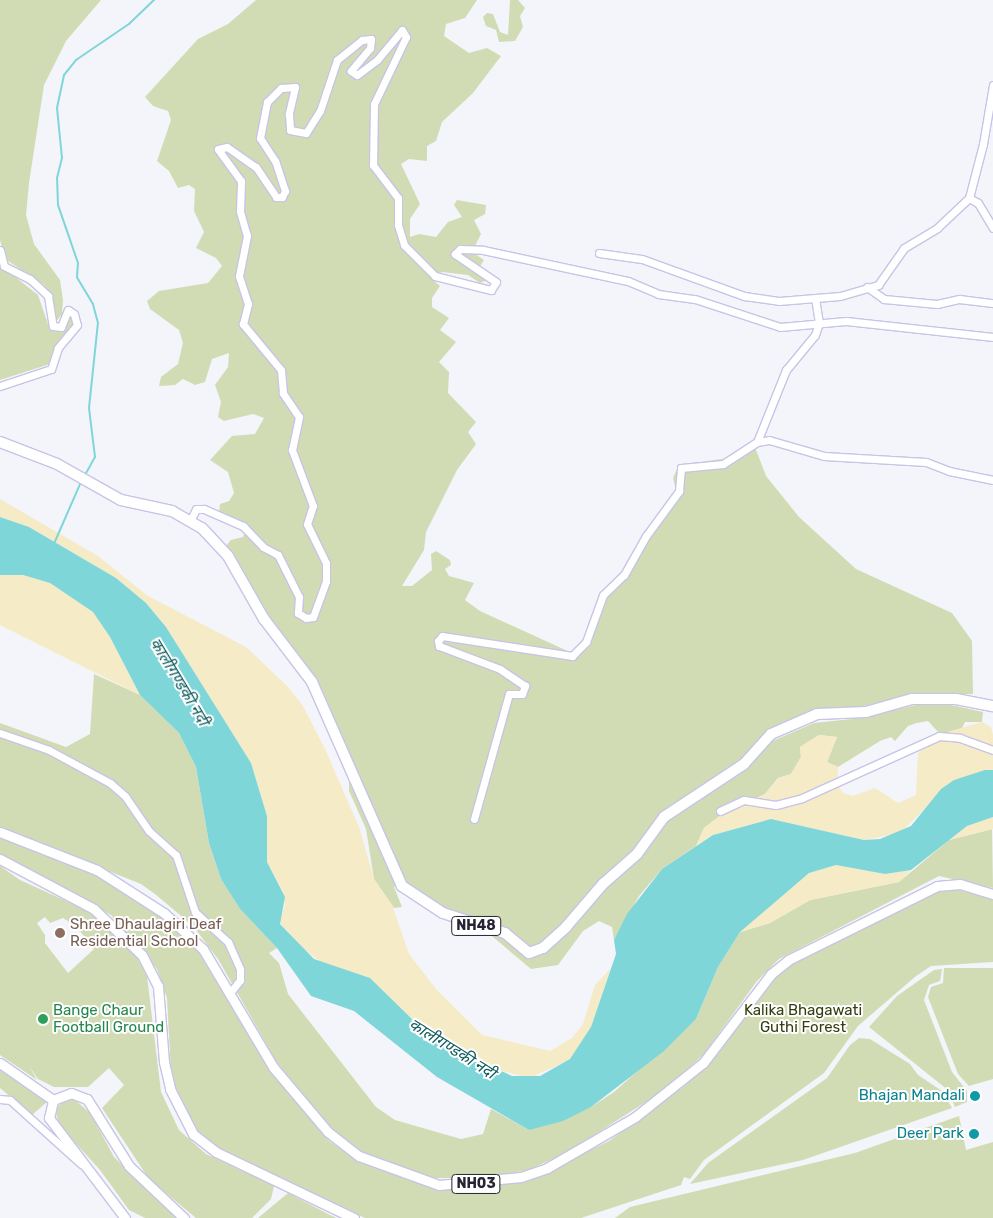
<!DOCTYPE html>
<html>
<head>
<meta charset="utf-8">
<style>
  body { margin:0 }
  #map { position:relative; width:993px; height:1218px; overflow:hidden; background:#f4f4fb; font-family:Rubik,"Noto Sans Devanagari",sans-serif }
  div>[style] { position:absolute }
  .green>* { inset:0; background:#d1dcb4 }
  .sand>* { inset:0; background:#f5ebc6 }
  .water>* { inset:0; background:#7ed6d9 }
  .stream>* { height:2px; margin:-1px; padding:0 1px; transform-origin:1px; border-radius:1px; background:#7ed6d9 }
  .roads { filter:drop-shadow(1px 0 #c7c4e7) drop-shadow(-1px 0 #c7c4e7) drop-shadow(0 1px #c7c4e7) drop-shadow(0 -1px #c7c4e7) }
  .minor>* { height:7px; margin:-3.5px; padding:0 3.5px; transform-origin:3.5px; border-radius:3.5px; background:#fff }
  .major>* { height:9px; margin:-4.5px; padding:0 4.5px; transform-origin:4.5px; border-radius:4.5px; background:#fff }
  .highway>* { height:10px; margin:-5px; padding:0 5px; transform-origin:5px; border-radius:5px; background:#fff }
  .dots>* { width:14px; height:14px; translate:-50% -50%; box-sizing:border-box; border:2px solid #fff; border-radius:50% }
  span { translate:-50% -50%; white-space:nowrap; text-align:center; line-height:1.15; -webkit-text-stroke:4px #fff; paint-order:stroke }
  .shield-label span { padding:1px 4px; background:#fff; border:1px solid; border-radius:4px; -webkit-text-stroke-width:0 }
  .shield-label { font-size:14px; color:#262432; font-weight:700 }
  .education-label { font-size:15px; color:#785e54 }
  .left { translate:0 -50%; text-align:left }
  .leisure-label { font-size:15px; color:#27864d }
  .park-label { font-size:15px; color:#343e0f }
  .culture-label { font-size:15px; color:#0d838f }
  .right { translate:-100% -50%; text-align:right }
  .water-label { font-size:16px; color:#0d5b5d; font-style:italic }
</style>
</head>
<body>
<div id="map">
  <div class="green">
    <i style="clip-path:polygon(0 0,101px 0,66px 41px,44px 85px,29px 183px,26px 215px,34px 244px,60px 280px,63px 300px,62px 314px,55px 323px,52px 295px,43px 284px,5px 259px,0 240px)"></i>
    <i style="clip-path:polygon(256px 0,477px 0,465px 18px,446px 24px,444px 36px,469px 53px,487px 48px,501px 56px,473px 93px,442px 122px,436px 141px,427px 146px,427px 161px,409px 159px,401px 164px,420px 204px,410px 219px,410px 237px,419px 234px,436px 237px,448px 222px,462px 217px,454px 205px,457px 200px,486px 205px,485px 214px,474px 220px,481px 234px,472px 252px,484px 260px,479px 268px,487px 280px,480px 283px,468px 275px,442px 272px,431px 278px,440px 286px,432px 298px,432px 307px,449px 318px,440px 330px,456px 342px,439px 362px,449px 372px,448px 393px,476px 422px,468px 432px,476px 444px,457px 470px,426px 532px,424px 550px,402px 586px,412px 586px,432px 570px,431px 554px,436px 551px,450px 560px,451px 565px,445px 569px,449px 576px,474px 583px,465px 600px,480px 611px,572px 653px,585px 639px,600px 597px,615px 585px,676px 489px,673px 478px,679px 465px,729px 458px,753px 442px,766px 476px,799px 517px,856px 569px,952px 613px,972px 641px,973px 694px,912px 695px,789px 723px,744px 760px,691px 792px,662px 817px,637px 851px,543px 944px,531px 949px,503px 927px,445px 911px,399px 882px,394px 887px,402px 907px,394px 908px,374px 879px,366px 829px,349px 791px,349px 775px,323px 691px,272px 626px,225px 547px,231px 540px,243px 537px,248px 526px,219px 512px,220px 504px,229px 501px,234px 493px,228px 472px,210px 460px,232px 436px,255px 434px,264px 418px,253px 414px,224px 421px,218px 417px,221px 402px,215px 385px,228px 367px,229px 353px,212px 359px,205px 382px,195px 385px,183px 379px,175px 385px,159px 386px,161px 377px,178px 364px,183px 343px,179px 330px,150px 309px,147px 301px,159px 291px,208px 283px,222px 266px,216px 258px,196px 248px,204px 232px,194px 211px,195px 189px,189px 185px,178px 188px,169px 171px,157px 161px,171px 120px,168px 111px,153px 106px,145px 97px,198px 39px,228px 24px)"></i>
    <i style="clip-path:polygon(510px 0,518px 0,525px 8px,520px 16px,523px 27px,515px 41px,499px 42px,496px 30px,486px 26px,483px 17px,487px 13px,493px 14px,500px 32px,508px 35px)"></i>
    <i style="clip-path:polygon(0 265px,38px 295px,50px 330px,56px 332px,71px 317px,74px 323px,50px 364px,0 380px)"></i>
    <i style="clip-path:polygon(94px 674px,140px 695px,179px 733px,196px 767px,209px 843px,221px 879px,240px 909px,277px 948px,269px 953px,279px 963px,288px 994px,376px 1107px,395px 1120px,461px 1139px,483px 1134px,491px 1109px,529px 1130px,591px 1107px,614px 1092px,696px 1019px,718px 967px,740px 932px,770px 923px,810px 900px,899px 882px,949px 840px,992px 829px,993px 888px,939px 876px,779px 959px,757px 981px,704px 1054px,666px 1089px,566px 1153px,528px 1170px,488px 1178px,429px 1178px,364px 1153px,343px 1140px,322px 1118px,276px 1061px,218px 959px,193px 926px,155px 894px,141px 884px,0 828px,0 723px,66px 747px,90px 734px)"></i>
    <i style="clip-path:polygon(933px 701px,983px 712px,982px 722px,965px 722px,961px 730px,940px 734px,928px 721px,917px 723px,908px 726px,895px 741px,891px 737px,880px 741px,838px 767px,827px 762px,837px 737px,819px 735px,800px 747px,801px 757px,791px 774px,778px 778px,765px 794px,725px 812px,704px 828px,696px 846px,662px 869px,639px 896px,614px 940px,612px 927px,599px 921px,583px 931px,558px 965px,531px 969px,487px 932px,502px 934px,533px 955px,677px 813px,732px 779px,768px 743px,814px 723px,861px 718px)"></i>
    <i style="clip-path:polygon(0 835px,107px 878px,171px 922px,202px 955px,272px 1072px,329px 1141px,356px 1160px,433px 1188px,470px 1189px,526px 1181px,609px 1141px,686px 1085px,782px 969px,932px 891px,950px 888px,993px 899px,993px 962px,931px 966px,916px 976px,858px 1026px,824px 1073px,704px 1160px,690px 1179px,684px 1177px,681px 1185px,581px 1218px,365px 1218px,220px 1152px,200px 1137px,181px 1107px,171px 1073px,167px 998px,157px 969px,111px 915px,0 856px)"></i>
    <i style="clip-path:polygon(evenodd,0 866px,20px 880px,99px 916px,136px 956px,147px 976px,161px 1092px,179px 1130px,206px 1154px,274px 1186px,271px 1199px,252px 1218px,196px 1218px,149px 1179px,102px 1108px,124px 1085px,109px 1068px,88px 1087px,54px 1087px,38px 1079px,29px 1066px,37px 1080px,0 1055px,0 866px,45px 917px,50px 923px,63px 918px,77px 927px,94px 949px,68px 973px,45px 943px,45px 935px,37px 923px,45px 917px)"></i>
    <i style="clip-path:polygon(944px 968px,993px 968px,993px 1079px,969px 1086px,958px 1074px,928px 997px,931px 987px,943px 983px)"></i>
    <i style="clip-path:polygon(942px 969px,940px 981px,929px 985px,924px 1000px,952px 1072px,967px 1091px,967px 1102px,955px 1107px,948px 1090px,869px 1027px,897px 996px,934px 970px)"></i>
    <i style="clip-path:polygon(859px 1038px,870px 1039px,910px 1064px,918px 1075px,942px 1091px,952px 1108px,803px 1160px,690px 1184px,708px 1163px,827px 1078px,850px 1045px)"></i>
    <i style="clip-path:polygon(0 1067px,48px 1101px,32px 1115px,0 1088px)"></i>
    <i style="clip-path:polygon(74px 1099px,91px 1114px,114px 1157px,177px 1218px,145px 1218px,129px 1210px,100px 1170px,60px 1126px,55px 1111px,62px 1102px)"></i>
    <i style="clip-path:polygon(959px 1116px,966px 1150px,993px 1142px,993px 1218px,615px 1218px,630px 1207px,855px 1153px)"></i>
    <i style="clip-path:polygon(288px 1193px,330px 1215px,337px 1218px,258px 1218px)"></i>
  </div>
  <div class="sand">
    <i style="clip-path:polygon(0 499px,98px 556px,148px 596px,246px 647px,287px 686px,303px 706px,325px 749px,359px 827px,374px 879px,392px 905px,409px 954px,436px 989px,482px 1035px,550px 1051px,572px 1038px,583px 1024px,595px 985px,611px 968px,591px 1027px,570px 1060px,529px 1078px,492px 1068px,414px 1021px,370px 978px,319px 961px,303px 948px,279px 922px,285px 905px,282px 890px,267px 862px,267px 816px,251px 763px,166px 627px,146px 603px,116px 578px,29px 527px,0 517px)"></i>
    <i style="clip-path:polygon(0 575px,23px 575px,50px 583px,93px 612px,110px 637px,140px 695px,0 625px)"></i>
    <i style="clip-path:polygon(982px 722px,991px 727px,993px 735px,993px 770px,954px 780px,900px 833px,865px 840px,771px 819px,713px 835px,696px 846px,704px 828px,725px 812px,765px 794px,779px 778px,791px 774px,801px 757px,800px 747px,819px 735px,837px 737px,827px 762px,838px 767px,838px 785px,843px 793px,853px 796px,875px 788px,898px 803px,916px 795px,918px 753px,940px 734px)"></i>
    <i style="clip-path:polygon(993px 817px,993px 829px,949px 840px,967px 826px)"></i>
    <i style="clip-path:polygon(836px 865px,885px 874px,911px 870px,899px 882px,810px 900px,770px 923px,740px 932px,791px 886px,809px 873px)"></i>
  </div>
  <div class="water">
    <i style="clip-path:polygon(0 517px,29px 527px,116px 578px,146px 603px,166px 627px,251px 763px,267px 816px,267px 862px,285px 897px,280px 924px,314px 959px,370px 978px,414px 1021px,467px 1055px,512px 1076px,540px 1076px,570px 1059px,591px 1027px,616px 954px,614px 940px,627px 914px,662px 869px,713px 835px,771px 819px,864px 840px,880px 839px,911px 826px,941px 789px,954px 780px,985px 770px,993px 770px,993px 817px,967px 826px,911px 870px,885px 874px,836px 865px,809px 873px,740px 932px,718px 967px,696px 1019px,664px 1051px,591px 1107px,563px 1121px,529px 1130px,437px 1077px,354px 1011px,311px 996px,277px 948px,240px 909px,221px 879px,209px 843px,196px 767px,179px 733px,140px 695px,110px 637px,93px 612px,50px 583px,23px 575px,0 575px)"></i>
  </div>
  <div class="stream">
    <i style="left:85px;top:475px;width:21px;rotate:-61deg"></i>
    <i style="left:95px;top:457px;width:49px;rotate:-97deg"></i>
    <i style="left:89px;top:408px;width:85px;rotate:-84deg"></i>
    <i style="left:98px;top:323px;width:20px;rotate:-105deg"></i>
    <i style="left:93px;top:304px;width:31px;rotate:-121deg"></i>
    <i style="left:77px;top:277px;width:14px;rotate:-86deg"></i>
    <i style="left:78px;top:263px;width:61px;rotate:-109deg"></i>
    <i style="left:58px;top:205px;width:27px;rotate:-92deg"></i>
    <i style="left:57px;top:178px;width:21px;rotate:-76deg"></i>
    <i style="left:62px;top:158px;width:50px;rotate:-95.7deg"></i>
    <i style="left:57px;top:108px;width:34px;rotate:-78deg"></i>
    <i style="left:64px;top:75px;width:19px;rotate:-51deg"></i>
    <i style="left:76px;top:60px;width:64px;rotate:-34.2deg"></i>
    <i style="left:129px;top:24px;width:35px;rotate:-44deg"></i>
    <i style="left:53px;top:546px;width:70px;rotate:-66.4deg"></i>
  </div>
  <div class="roads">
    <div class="minor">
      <i style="left:993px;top:85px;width:60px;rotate:99.6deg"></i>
      <i style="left:983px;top:144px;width:56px;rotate:104.5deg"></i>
      <i style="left:969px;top:198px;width:10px;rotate:29deg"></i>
      <i style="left:978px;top:203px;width:29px;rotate:59deg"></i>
      <i style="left:0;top:250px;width:16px;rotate:76deg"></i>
      <i style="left:4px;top:266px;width:29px;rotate:27deg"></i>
      <i style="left:30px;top:279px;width:25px;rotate:43deg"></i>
      <i style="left:48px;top:296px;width:30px;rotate:81deg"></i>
      <i style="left:53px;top:326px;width:8px;rotate:7deg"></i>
      <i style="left:61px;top:327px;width:18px;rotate:-68deg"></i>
      <i style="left:68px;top:310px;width:7px;rotate:34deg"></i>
      <i style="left:74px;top:314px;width:11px;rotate:75deg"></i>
      <i style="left:77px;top:325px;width:30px;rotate:130deg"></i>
      <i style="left:58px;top:348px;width:22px;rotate:108deg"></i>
      <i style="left:51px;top:369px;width:54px;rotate:161.6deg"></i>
      <i style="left:599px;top:253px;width:43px;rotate:7.9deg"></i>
      <i style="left:642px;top:259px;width:109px;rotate:19.9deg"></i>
      <i style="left:744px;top:296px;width:35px;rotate:8deg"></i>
      <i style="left:779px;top:301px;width:61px;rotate:-4.7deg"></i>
      <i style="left:840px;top:296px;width:40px;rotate:-16deg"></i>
      <i style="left:878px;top:285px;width:45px;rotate:-54.9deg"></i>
      <i style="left:904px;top:248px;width:39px;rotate:-31deg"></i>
      <i style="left:937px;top:228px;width:44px;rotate:-43.2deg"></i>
      <i style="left:867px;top:287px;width:21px;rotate:35deg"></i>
      <i style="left:884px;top:299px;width:53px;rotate:5.4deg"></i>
      <i style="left:937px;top:304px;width:23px;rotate:-13deg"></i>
      <i style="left:959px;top:299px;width:34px;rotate:7deg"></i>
      <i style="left:757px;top:442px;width:12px;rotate:-9deg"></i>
      <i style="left:769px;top:440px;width:57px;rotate:16.2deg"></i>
      <i style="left:824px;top:456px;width:102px;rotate:3.4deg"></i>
      <i style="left:926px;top:462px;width:25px;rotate:21deg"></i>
      <i style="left:949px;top:471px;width:45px;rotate:11.6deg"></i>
      <i style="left:191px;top:519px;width:11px;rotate:-63deg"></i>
      <i style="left:196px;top:509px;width:8px"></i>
      <i style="left:204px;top:509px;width:43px;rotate:23.6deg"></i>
      <i style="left:243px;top:526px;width:29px;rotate:46deg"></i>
      <i style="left:263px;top:547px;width:17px;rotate:28deg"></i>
      <i style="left:278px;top:555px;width:47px;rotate:63.4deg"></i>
      <i style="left:299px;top:597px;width:16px;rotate:94deg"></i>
      <i style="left:298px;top:613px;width:9px;rotate:32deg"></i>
      <i style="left:306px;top:618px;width:7px;rotate:-8deg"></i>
      <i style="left:313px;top:617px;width:38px;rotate:-70deg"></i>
      <i style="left:326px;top:581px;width:18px;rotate:-90deg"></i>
      <i style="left:326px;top:563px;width:43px;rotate:-116deg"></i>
      <i style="left:307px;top:524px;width:19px;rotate:-72deg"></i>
      <i style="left:313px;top:506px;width:60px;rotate:-110.6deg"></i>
      <i style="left:292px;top:450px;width:34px;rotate:-78deg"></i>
      <i style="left:299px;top:417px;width:29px;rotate:-124deg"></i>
      <i style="left:283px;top:393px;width:23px;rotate:-95deg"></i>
      <i style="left:281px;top:370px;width:60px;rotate:-129.6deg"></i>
      <i style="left:243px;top:324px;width:21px;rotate:-76deg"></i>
      <i style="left:248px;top:304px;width:29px;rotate:-108deg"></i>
      <i style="left:239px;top:276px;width:41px;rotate:-78.7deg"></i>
      <i style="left:247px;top:236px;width:26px;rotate:-106deg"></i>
      <i style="left:240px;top:211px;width:30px;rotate:-88deg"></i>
      <i style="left:241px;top:181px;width:39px;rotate:-126deg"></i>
      <i style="left:218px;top:149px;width:9px;rotate:-13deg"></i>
      <i style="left:227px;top:147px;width:35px;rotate:35deg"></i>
      <i style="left:256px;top:167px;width:36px;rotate:56deg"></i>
      <i style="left:276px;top:197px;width:6px"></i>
      <i style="left:282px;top:197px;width:7px;rotate:-63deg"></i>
      <i style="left:285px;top:191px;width:32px;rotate:-108deg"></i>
      <i style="left:275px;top:161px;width:27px;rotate:-123deg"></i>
      <i style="left:260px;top:138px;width:37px;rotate:-79deg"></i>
      <i style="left:267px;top:102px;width:20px;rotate:-45deg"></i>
      <i style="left:281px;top:88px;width:14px;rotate:-4deg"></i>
      <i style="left:295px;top:87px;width:28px;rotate:103deg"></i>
      <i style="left:289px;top:114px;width:16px;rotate:86deg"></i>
      <i style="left:290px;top:130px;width:16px;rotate:11deg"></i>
      <i style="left:306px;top:133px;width:26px;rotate:-58deg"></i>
      <i style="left:320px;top:111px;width:54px;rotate:-71.6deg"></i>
      <i style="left:337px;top:60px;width:32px;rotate:-39deg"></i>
      <i style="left:362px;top:40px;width:9px;rotate:-6deg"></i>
      <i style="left:371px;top:39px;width:9px;rotate:96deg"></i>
      <i style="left:370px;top:48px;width:30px;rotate:130deg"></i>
      <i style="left:351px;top:71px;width:7px;rotate:34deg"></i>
      <i style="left:357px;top:75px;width:25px;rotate:-37deg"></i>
      <i style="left:377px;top:60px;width:39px;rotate:-50deg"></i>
      <i style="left:402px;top:30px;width:8px;rotate:60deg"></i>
      <i style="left:406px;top:37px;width:74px;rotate:115.5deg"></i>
      <i style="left:374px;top:104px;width:61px;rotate:90.9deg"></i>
      <i style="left:373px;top:165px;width:41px;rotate:52.9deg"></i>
      <i style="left:398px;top:198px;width:27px;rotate:90deg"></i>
      <i style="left:398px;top:225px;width:21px;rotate:73deg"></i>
      <i style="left:404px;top:245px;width:44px;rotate:45deg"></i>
      <i style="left:435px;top:276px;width:58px;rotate:14deg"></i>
      <i style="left:491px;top:290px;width:9px;rotate:-58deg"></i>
      <i style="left:496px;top:282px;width:50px;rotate:-145.7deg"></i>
      <i style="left:455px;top:254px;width:7px;rotate:-45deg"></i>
      <i style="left:460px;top:249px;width:23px;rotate:2deg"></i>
      <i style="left:483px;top:250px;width:148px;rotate:12.1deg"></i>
      <i style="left:628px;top:281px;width:33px;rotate:23deg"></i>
      <i style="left:658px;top:294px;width:37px;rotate:8deg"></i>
      <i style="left:695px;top:299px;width:89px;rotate:18.2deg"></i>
      <i style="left:780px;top:327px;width:66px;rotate:-5.2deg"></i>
      <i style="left:846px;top:321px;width:148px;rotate:6.2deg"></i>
      <i style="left:0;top:733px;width:52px;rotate:19.1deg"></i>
      <i style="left:49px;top:750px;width:69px;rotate:28.4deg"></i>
      <i style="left:110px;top:783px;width:20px;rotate:41deg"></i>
      <i style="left:125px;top:796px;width:42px;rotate:55.6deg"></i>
      <i style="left:149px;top:831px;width:36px;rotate:42deg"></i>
      <i style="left:176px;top:855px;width:60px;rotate:71.6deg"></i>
      <i style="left:195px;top:912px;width:45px;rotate:42.3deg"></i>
      <i style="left:228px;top:942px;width:30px;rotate:66deg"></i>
      <i style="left:240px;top:969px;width:11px;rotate:90deg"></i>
      <i style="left:240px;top:980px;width:18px;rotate:128deg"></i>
      <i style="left:720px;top:811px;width:26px;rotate:-25deg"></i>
      <i style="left:744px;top:800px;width:32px;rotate:9deg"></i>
      <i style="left:776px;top:805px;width:27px;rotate:-15deg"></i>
      <i style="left:802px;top:798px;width:150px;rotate:-24.3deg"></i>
      <i style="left:939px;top:736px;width:21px;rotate:5deg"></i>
      <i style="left:960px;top:738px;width:35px;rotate:20deg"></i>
      <i style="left:474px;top:819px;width:130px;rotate:-74.4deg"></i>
      <i style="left:509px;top:694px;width:13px"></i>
      <i style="left:522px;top:694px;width:9px;rotate:-69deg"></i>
      <i style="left:525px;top:686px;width:30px;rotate:-146deg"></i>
      <i style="left:500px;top:669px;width:65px;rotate:-159.3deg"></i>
      <i style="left:439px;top:646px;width:5px;rotate:-101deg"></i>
      <i style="left:438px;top:641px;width:6px;rotate:-51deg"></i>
      <i style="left:442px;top:636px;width:132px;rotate:8.7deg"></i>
      <i style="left:572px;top:656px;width:20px;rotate:-45deg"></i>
      <i style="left:586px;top:642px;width:50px;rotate:-70.1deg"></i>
      <i style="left:603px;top:595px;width:29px;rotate:-44deg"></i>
      <i style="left:624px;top:575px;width:45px;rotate:-60.6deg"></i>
      <i style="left:646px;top:536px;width:56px;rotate:-53.7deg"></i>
      <i style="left:679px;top:491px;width:23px;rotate:-85deg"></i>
      <i style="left:681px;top:468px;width:42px;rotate:-5.4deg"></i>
      <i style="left:723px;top:464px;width:40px;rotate:-32.9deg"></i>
      <i style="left:757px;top:442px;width:78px;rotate:-68.1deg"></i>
      <i style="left:786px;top:370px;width:45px;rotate:-50.4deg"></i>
      <i style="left:815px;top:335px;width:13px;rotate:-72deg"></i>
      <i style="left:819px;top:323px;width:24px;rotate:-99deg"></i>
      <i style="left:0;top:1099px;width:10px;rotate:6deg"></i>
      <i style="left:10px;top:1100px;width:96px;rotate:42deg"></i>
    </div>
    <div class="major">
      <i style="left:0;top:832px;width:104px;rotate:21.4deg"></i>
      <i style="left:97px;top:870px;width:80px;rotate:32.7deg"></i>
      <i style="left:164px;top:913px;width:53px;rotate:42.7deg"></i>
      <i style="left:203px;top:949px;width:137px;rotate:59.3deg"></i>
      <i style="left:273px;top:1067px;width:85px;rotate:49.8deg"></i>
      <i style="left:328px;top:1132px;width:39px;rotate:38deg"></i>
      <i style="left:359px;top:1156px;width:85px;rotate:19.9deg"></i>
      <i style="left:439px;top:1185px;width:82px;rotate:-5.6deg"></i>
      <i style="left:521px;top:1177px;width:28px;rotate:-19deg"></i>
      <i style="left:547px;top:1168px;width:102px;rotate:-30.1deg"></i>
      <i style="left:635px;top:1117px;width:87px;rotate:-38.5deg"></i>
      <i style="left:703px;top:1063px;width:112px;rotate:-52.6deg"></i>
      <i style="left:771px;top:974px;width:22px;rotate:-39deg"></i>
      <i style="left:788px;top:960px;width:166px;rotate:-26.4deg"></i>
      <i style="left:937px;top:886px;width:23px;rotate:-5deg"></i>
      <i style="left:960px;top:884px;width:34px;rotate:17deg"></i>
      <i style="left:0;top:859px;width:106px;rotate:28deg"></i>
      <i style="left:94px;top:909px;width:66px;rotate:43.8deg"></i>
      <i style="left:142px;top:955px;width:35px;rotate:63deg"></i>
      <i style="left:158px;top:986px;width:76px;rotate:85.5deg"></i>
      <i style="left:164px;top:1062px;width:28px;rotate:77deg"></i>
      <i style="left:170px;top:1089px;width:51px;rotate:62.9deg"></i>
      <i style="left:193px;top:1134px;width:29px;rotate:38deg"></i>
      <i style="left:216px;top:1152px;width:153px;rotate:25.6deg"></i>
      <i style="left:0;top:1063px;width:65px;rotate:34.9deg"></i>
      <i style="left:125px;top:1218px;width:126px;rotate:-127.2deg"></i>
      <i style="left:49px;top:1118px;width:18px;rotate:-77deg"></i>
      <i style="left:53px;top:1100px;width:19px;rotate:-21deg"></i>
      <i style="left:71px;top:1093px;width:17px;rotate:21deg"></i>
      <i style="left:87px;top:1099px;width:79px;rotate:57.9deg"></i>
      <i style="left:129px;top:1166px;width:76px;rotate:43.4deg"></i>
    </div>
    <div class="highway">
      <i style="left:0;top:442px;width:61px;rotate:21.1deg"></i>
      <i style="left:57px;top:464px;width:73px;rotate:29.4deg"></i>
      <i style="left:121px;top:500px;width:52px;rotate:12.2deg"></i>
      <i style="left:172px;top:511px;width:34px;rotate:30deg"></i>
      <i style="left:202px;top:528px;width:38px;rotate:47deg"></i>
      <i style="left:228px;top:556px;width:73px;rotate:60.3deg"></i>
      <i style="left:264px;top:619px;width:79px;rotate:52.7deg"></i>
      <i style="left:312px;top:682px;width:223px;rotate:66.2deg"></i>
      <i style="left:402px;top:886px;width:49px;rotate:33.4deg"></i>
      <i style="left:443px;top:913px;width:65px;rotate:17.9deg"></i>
      <i style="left:505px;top:933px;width:31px;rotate:40deg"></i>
      <i style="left:529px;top:953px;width:15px;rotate:-20deg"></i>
      <i style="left:543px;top:948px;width:31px;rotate:-42deg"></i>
      <i style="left:566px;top:927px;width:57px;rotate:-49.3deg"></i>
      <i style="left:603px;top:884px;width:45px;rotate:-41.4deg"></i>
      <i style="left:637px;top:854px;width:46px;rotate:-53.9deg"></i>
      <i style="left:664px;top:817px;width:96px;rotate:-33.5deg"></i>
      <i style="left:744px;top:764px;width:40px;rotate:-48deg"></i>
      <i style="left:771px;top:734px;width:50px;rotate:-23.5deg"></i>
      <i style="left:817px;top:714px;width:49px;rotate:-2.3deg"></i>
      <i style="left:866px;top:712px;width:48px;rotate:-15.8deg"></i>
      <i style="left:912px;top:699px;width:44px"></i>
      <i style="left:956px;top:699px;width:38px;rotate:11deg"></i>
    </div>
  </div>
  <div class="dots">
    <i style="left:60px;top:933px;background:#8d6e63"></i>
    <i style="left:43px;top:1019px;background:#2e9e5b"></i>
    <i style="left:975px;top:1096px;background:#0f9aa8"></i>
    <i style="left:974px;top:1134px;background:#0f9aa8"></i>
  </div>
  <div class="shield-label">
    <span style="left:476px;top:926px">NH48</span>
    <span style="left:476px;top:1184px">NH03</span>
  </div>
  <div class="education-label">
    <span class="left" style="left:70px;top:933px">Shree Dhaulagiri Deaf<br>Residential School</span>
  </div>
  <div class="leisure-label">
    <span class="left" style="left:53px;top:1019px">Bange Chaur<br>Football Ground</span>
  </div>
  <div class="park-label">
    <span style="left:803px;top:1019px">Kalika Bhagawati<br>Guthi Forest</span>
  </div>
  <div class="culture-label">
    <span class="right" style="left:965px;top:1096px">Bhajan Mandali</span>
    <span class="right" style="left:964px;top:1134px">Deer Park</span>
  </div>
  <div class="water-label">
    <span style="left:179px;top:682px;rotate:59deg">कालीगण्डकी नदी</span>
    <span style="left:452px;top:1049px;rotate:32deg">कालीगण्डकी नदी</span>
  </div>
</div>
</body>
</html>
